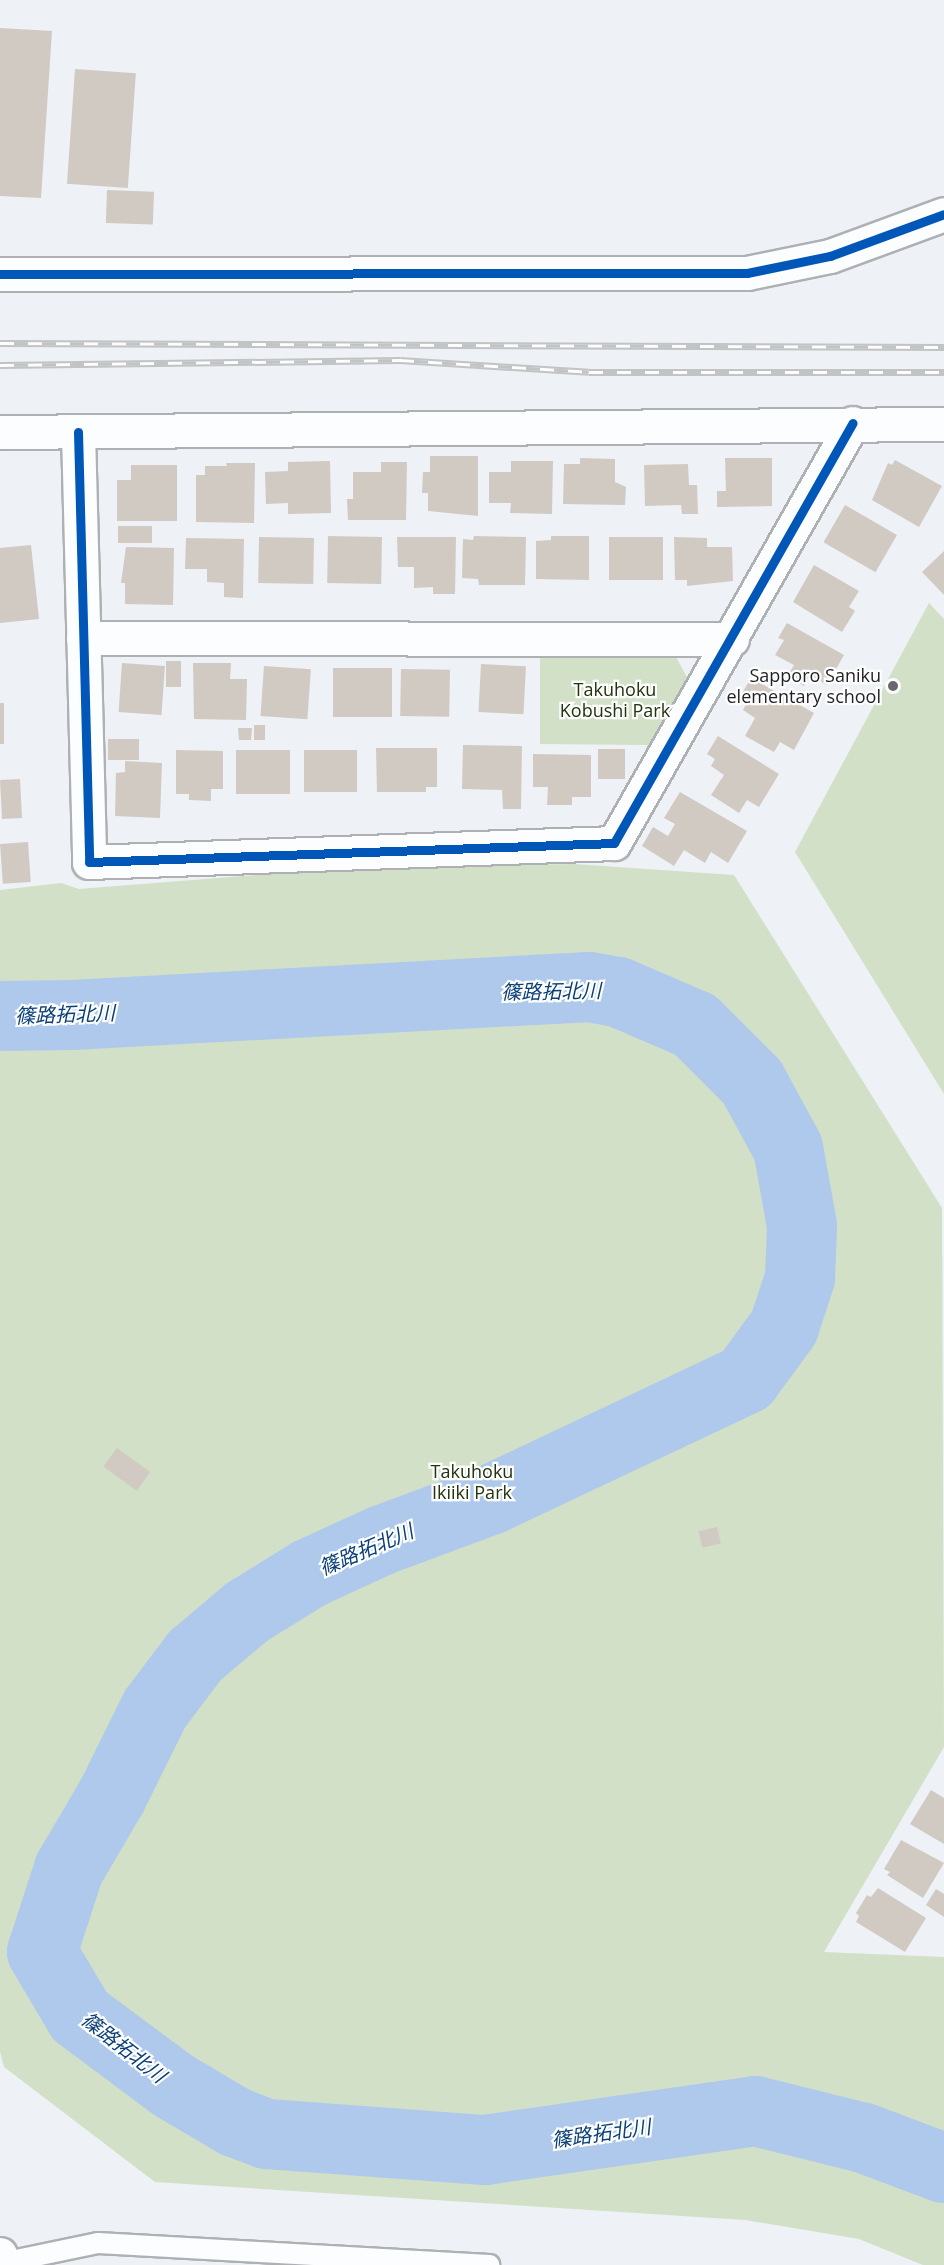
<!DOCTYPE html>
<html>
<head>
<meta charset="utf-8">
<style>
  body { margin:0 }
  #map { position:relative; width:944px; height:2265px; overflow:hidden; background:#eef1f6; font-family:"Open Sans","Noto Sans JP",sans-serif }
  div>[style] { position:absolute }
  .green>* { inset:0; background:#d1e0c7 }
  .river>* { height:70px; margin:-35px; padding:0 35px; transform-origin:35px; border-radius:35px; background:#aec9eb }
  .building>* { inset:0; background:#d0cac3; transform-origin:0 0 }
  .roads { filter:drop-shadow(2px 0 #aeb0b4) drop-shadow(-2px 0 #aeb0b4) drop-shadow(0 2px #aeb0b4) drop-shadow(0 -2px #aeb0b4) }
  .service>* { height:20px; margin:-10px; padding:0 10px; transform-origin:10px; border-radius:10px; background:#fcfdfe }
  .minor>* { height:33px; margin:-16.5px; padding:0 16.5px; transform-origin:16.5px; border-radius:16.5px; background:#fcfdfe }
  .tertiary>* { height:33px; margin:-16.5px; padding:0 16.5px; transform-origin:16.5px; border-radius:16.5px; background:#fcfdfe }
  .rail>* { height:7px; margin-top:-3.5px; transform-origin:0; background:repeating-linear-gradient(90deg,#fdfdfd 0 14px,#c2c3c5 0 28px); box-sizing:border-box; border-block:2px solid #c2c3c5 }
  .cycleway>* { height:9px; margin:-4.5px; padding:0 4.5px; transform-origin:4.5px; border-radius:4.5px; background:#0057b8 }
  .dots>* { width:16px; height:16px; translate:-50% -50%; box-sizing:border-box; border:3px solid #fdfdfd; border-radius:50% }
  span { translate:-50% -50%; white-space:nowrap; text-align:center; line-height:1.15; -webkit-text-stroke:4.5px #fdfdfd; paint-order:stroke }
  .poi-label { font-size:18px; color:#1e2024 }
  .right { translate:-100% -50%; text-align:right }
  .park-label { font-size:18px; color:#23330c }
  .water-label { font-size:20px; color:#0a4077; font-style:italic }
</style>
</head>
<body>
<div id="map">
  <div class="green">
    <i style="clip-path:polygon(929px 603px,944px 619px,944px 1094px,795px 852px)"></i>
    <i style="clip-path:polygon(675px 655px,689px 681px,649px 745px,540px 744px,540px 656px)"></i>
    <i style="clip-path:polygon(574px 864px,734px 875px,942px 1208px,944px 1747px,824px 1952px,944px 1957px,944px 2265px,923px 2265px,859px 2239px,745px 2220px,155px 2182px,4px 2067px,0 2052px,0 890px,61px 883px,79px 889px,331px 869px)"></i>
  </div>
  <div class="river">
    <i style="left:0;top:1016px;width:72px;rotate:-0.8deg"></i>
    <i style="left:72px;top:1015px;width:518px;rotate:-3.1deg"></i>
    <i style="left:589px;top:987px;width:29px;rotate:10deg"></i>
    <i style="left:618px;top:992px;width:84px;rotate:23.2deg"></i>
    <i style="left:695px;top:1025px;width:81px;rotate:45deg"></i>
    <i style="left:752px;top:1082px;width:75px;rotate:61.4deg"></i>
    <i style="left:788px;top:1148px;width:79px;rotate:79.8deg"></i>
    <i style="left:802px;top:1226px;width:52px;rotate:92.2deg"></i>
    <i style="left:800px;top:1278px;width:52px;rotate:108.1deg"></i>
    <i style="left:784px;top:1327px;width:64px;rotate:126.2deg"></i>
    <i style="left:746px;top:1379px;width:283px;rotate:154.7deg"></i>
    <i style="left:490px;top:1500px;width:117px;rotate:159.6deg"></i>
    <i style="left:380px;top:1541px;width:77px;rotate:155.4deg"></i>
    <i style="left:310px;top:1573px;width:74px;rotate:148.2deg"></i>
    <i style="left:247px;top:1612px;width:68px;rotate:139.8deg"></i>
    <i style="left:195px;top:1656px;width:66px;rotate:127deg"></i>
    <i style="left:155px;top:1709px;width:97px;rotate:116.3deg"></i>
    <i style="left:112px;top:1796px;width:85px;rotate:120.5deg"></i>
    <i style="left:69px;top:1869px;width:87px;rotate:108deg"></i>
    <i style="left:42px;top:1952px;width:74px;rotate:59.3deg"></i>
    <i style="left:80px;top:2016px;width:117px;rotate:36.7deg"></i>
    <i style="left:174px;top:2086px;width:71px;rotate:30.5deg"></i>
    <i style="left:235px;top:2122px;width:34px;rotate:21deg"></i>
    <i style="left:267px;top:2134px;width:219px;rotate:4.2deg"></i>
    <i style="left:485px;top:2150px;width:273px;rotate:-8.2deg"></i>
    <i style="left:755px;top:2111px;width:112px;rotate:13.9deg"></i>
    <i style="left:864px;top:2138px;width:85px;rotate:20.6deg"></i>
  </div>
  <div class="building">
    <i style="clip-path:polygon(0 28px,52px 31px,41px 198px,0 196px)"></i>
    <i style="left:75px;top:69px;width:61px;height:115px;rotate:4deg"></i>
    <i style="left:107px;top:190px;width:47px;height:33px;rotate:2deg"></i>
    <i style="clip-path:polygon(430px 456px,478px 456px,478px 516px,428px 511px,428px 493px,422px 493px,423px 472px,430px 472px)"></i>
    <i style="clip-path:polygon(580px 458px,615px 459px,615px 482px,626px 487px,625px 505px,563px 504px,564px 464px,580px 464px)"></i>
    <i style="clip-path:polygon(725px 458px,772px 458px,772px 506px,717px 507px,717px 491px,726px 491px)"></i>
    <i style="clip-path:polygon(895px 460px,942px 486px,919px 527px,872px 500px,888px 463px,892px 465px)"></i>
    <i style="clip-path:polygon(330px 461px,331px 513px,288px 514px,288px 503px,266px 504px,265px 472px,288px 471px,288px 462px)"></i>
    <i style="clip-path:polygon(511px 461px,553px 461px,552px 514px,510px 513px,511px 503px,489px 503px,489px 472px,511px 472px)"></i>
    <i style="clip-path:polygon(381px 462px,407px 462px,406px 520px,348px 520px,347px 499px,353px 499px,353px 472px,381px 472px)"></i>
    <i style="clip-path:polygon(226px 463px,255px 463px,254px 523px,196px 522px,196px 475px,205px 475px,205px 466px,227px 466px)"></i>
    <i style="clip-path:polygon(688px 464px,689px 485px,697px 485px,698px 514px,682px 514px,681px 505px,645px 506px,644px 465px)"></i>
    <i style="clip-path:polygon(131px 465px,177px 465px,177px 521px,117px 521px,117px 480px,131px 480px)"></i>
    <i style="left:845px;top:505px;width:60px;height:43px;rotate:30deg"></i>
    <i style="left:118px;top:526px;width:34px;height:17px"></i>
    <i style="left:328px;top:536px;width:54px;height:47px;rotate:1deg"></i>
    <i style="clip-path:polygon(474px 536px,526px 537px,525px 585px,479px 585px,478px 579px,462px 578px,463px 539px,473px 540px)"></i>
    <i style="clip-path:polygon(551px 536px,589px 536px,589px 580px,536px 579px,536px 541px,551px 540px)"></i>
    <i style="left:259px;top:537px;width:55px;height:46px;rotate:1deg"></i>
    <i style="clip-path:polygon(397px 537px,456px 537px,455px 594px,433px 594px,433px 587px,414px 588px,414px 567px,398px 567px)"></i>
    <i style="left:609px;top:537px;width:54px;height:43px"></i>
    <i style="clip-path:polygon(674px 537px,707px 538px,707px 547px,732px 547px,733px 581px,687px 586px,687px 580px,675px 580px)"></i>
    <i style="clip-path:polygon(186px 538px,244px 539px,243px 598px,224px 597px,224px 583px,207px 582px,207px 569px,185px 569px)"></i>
    <i style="clip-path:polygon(31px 545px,39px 619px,0 623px,0 548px)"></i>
    <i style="clip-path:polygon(126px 547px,174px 548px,173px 605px,125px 604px,125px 583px,121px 583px)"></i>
    <i style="clip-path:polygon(944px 551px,944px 595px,922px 572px)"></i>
    <i style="clip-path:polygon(814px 565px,859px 591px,849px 607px,855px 611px,842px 632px,793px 602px)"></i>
    <i style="clip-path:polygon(787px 623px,844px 655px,827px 685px,810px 675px,804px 686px,787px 677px,794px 665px,775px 655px,784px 640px,778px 638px)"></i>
    <i style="left:166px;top:661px;width:15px;height:26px"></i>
    <i style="left:122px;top:663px;width:43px;height:49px;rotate:4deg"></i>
    <i style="clip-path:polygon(193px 663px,231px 663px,230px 679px,247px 679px,246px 720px,194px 719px)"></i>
    <i style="left:481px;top:664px;width:45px;height:48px;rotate:3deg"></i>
    <i style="left:264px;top:666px;width:47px;height:50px;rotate:4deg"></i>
    <i style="left:333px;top:668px;width:59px;height:49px"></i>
    <i style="left:401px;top:669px;width:49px;height:47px;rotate:1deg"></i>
    <i style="clip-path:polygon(751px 678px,814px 713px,794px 750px,780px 742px,774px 752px,745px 736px,755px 718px,743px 710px,749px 699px,741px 695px)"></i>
    <i style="left:0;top:703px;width:4px;height:41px"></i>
    <i style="left:265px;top:725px;width:15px;height:11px;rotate:90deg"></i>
    <i style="clip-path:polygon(238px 728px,252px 728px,251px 740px,239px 740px)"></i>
    <i style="clip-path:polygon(718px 736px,779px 774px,759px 807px,747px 800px,739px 813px,711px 795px,724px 775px,711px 766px,715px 759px,707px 754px)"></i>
    <i style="left:108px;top:739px;width:31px;height:21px"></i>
    <i style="clip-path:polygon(463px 745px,522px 746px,521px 809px,503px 809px,502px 790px,462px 789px)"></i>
    <i style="clip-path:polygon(376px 748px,437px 748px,437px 787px,426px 787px,426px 792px,377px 792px)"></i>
    <i style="left:598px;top:749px;width:27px;height:30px"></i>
    <i style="clip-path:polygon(176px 750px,223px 751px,223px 789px,211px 789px,211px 801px,189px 800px,189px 794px,176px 794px)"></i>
    <i style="left:236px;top:750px;width:54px;height:44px"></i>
    <i style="left:304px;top:750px;width:53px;height:42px"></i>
    <i style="clip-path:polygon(533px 754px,591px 755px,591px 797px,572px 797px,572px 805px,547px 805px,548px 787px,533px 787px)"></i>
    <i style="clip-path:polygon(125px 761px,162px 763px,160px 818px,115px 816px,116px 773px,125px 772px)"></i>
    <i style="left:20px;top:779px;width:39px;height:20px;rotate:87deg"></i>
    <i style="clip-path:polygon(680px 792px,747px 831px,728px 863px,711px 852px,705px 863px,684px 850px,674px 866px,642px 846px,653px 827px,668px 836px,675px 824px,664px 818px)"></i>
    <i style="left:28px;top:842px;width:40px;height:28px;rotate:86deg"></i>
    <i style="left:117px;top:1448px;width:41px;height:23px;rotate:36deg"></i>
    <i style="left:717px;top:1527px;width:17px;height:19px;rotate:77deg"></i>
    <i style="clip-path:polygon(931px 1790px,944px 1798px,944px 1844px,910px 1824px)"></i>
    <i style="clip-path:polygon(901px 1840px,944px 1863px,923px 1898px,887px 1875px,890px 1872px,884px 1869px)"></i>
    <i style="clip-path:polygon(878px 1888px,926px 1918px,905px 1952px,856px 1922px,859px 1916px,856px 1913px,867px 1895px,871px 1897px)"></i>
    <i style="clip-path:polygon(936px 1889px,944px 1894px,944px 1917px,926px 1905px)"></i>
  </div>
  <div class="roads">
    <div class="service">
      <i style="left:2px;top:2263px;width:98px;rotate:-11.8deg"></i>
      <i style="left:98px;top:2243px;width:392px;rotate:3.2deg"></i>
    </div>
    <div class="minor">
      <i style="left:0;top:432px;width:944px;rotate:-0.49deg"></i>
      <i style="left:78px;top:432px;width:430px;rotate:88.5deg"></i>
      <i style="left:89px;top:862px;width:525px;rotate:-2.07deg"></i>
      <i style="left:614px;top:843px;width:483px;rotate:-60.4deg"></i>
      <i style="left:83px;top:638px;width:649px;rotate:0.09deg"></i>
    </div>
    <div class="tertiary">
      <i style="left:0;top:274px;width:747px;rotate:-0.08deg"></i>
      <i style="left:747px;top:273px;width:85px;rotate:-11.6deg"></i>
      <i style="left:830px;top:256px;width:121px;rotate:-20.2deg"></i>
      <i style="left:0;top:2254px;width:11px;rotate:80deg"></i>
    </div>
  </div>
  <div class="rail">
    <i style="left:0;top:343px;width:944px;rotate:0.24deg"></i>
    <i style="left:0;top:365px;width:400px;rotate:-0.7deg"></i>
    <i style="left:400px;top:360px;width:189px;rotate:3.6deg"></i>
    <i style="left:589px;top:372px;width:355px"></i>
  </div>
  <div class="cycleway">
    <i style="left:0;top:274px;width:747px;rotate:-0.08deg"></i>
    <i style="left:747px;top:273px;width:85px;rotate:-11.6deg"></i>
    <i style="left:830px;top:256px;width:121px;rotate:-20.2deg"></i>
    <i style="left:78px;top:432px;width:430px;rotate:88.5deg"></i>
    <i style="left:89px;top:862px;width:525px;rotate:-2.07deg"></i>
    <i style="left:614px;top:843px;width:483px;rotate:-60.4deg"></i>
  </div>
  <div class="dots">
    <i style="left:893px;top:686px;background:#67696e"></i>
  </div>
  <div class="poi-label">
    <span class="right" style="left:881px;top:686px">Sapporo Saniku<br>elementary school</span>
  </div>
  <div class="park-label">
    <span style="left:615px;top:700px">Takuhoku<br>Kobushi Park</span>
    <span style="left:472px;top:1482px">Takuhoku<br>Ikiiki Park</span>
  </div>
  <div class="water-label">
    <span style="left:551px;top:991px;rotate:-1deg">篠路拓北川</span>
    <span style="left:65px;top:1014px;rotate:-2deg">篠路拓北川</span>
    <span style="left:366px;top:1549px;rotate:-23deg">篠路拓北川</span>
    <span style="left:124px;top:2047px;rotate:38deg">篠路拓北川</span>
    <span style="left:601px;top:2133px;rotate:-8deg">篠路拓北川</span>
  </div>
</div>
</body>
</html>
